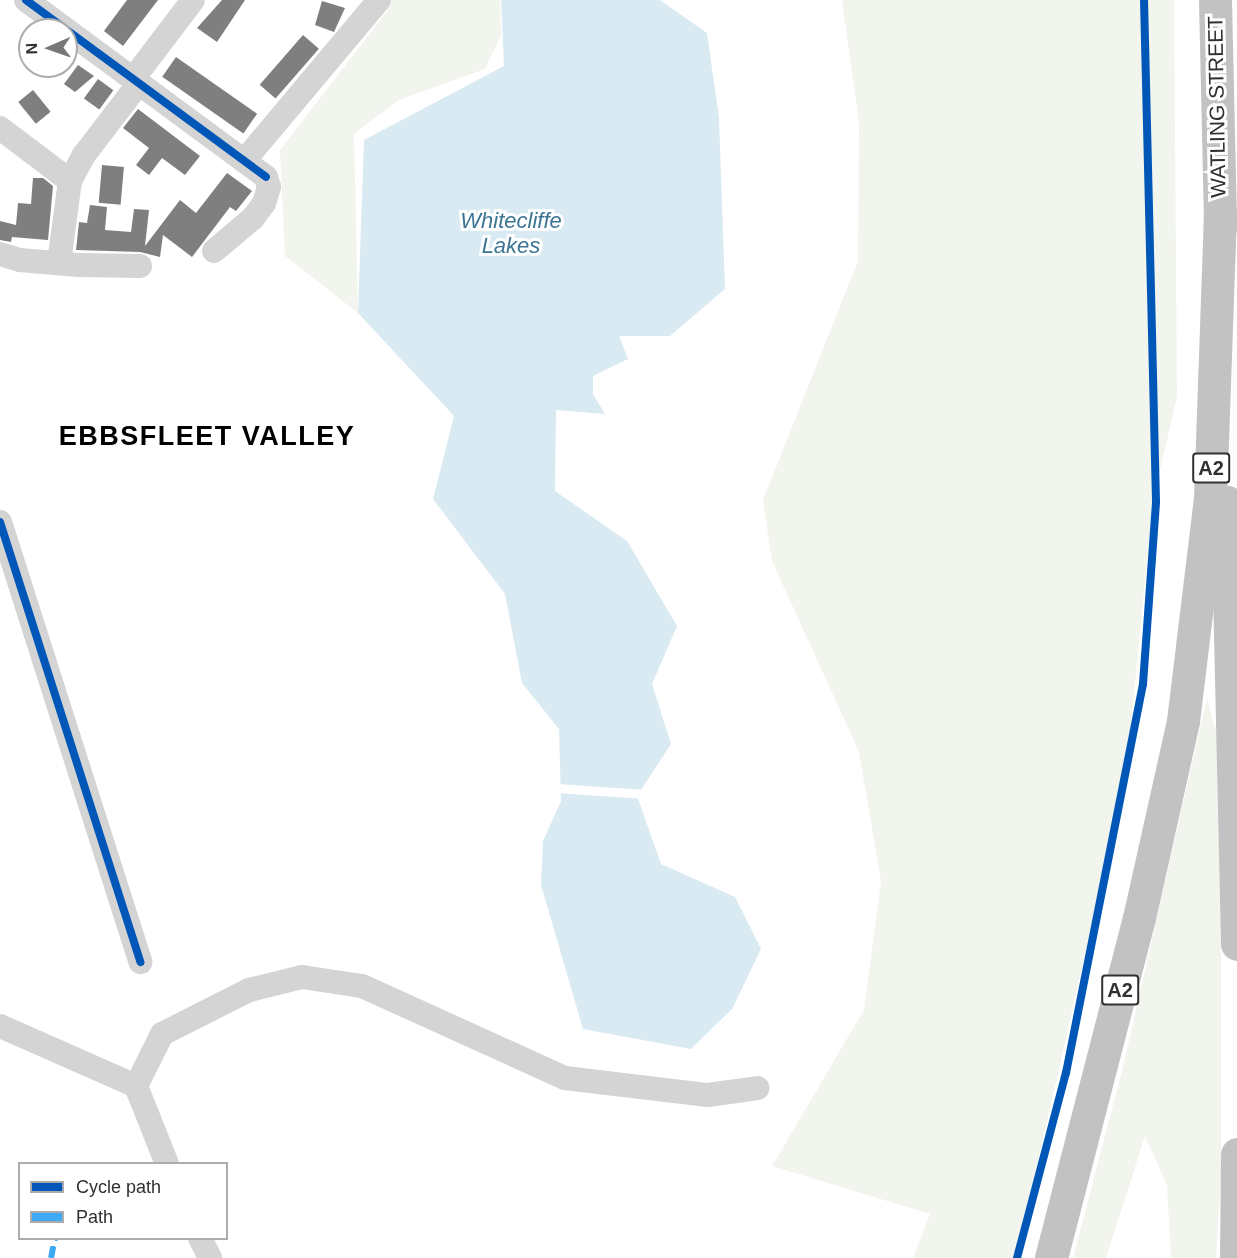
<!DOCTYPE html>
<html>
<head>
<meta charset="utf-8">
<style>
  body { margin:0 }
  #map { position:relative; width:1237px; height:1258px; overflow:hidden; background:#fff; font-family:Arial,sans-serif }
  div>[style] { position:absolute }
  .green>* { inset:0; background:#f2f5ed }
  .water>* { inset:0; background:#daeaf2 }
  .pier>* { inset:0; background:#fff; transform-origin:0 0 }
  .building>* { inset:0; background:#7f7f7f; transform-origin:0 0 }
  .minor>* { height:24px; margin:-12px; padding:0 12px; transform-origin:12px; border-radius:12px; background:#d4d4d4 }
  .highway>* { height:33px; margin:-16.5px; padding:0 16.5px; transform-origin:16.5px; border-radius:16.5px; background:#c2c2c2 }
  .quiet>* { height:6px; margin-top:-3px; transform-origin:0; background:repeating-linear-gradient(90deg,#3fa9f5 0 12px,transparent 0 18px) }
  .cycleway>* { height:8px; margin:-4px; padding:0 4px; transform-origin:4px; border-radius:4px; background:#0057b8 }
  span { translate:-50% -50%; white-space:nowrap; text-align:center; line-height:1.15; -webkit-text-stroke:6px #fff; paint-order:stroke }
  .shield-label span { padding:2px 4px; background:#fff; border:2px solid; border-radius:4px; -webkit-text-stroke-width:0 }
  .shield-label { font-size:20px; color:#303030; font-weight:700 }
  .street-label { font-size:21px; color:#303030 }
  .water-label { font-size:22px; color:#3c7694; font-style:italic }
  .district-label { font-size:27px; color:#000; font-weight:700; letter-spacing:1.5px }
  .legend { position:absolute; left:18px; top:1162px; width:210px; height:78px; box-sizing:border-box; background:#fff; border:2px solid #acacac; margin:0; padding:8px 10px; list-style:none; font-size:18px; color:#303030 }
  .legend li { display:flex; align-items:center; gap:12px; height:30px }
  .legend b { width:30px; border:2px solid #acacac }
  .north { position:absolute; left:18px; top:18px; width:60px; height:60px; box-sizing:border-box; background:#fff; border:2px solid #acacac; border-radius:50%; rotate:268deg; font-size:16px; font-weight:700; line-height:24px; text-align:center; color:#303030 }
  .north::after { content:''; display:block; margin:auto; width:21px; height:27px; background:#787878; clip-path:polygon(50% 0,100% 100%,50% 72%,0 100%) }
</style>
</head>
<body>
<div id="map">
  <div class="green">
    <i style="clip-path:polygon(390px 0,500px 0,501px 36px,485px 69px,399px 100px,354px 134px,358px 313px,285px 256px,280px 150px,388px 10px)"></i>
    <i style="clip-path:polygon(842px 0,1174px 0,1177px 397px,1153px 500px,1130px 735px,1091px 928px,1016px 1258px,913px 1258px,930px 1214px,772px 1166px,864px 1010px,881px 881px,859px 752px,772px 561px,763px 500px,858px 261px,859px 123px)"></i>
    <i style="clip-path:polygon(1207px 698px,1217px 735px,1221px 957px,1221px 1173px,1216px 1258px,1171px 1258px,1167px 1185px,1145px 1136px,1106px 1258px,1073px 1258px,1124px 1063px)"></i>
  </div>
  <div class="water">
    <i style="clip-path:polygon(501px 0,660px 0,707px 33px,719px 118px,725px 289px,670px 336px,619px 336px,628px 359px,593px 376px,593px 394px,605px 414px,556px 410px,555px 491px,627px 541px,677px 626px,652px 684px,671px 744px,637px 796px,661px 864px,735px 897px,761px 949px,732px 1009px,691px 1049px,583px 1029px,541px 885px,543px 841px,561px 801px,559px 729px,522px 683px,505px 594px,433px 499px,454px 416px,358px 313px,364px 140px,504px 66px)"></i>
  </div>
  <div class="pier">
    <i style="left:558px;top:784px;width:87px;height:9px;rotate:4deg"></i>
  </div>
  <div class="building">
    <i style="clip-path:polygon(127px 0,158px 0,123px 46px,104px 31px)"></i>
    <i style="clip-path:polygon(222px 0,245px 0,217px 42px,197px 28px)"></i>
    <i style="clip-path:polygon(322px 1px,345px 8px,334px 32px,315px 25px)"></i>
    <i style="left:303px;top:35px;width:21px;height:66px;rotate:41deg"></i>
    <i style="left:176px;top:57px;width:99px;height:24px;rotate:35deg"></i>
    <i style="clip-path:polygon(78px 65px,94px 76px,75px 92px,64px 84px)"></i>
    <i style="left:98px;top:79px;width:19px;height:24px;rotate:36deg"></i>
    <i style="left:33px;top:90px;width:28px;height:19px;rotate:51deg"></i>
    <i style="clip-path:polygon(138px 109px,200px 156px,185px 175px,162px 158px,149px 175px,136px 165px,149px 148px,123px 128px)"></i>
    <i style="left:102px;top:165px;width:22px;height:38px;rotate:5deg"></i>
    <i style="clip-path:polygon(227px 173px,252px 191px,236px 211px,230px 207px,192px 257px,163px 235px,160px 257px,140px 252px,76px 250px,79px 222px,87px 223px,90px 205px,107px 207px,105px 230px,131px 232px,134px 209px,149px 210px,145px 246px,180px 200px,196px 213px)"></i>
    <i style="clip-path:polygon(33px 178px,43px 178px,53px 186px,48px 240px,12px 237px,11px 242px,0 240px,0 221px,16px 225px,18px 203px,31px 204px)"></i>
  </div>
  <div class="minor">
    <i style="left:26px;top:0;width:298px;rotate:36.4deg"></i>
    <i style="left:266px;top:177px;width:10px;rotate:73deg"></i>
    <i style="left:269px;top:187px;width:17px;rotate:107deg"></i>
    <i style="left:264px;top:203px;width:19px;rotate:126deg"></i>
    <i style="left:253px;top:218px;width:51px;rotate:139.8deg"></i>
    <i style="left:133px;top:79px;width:99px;rotate:-52.8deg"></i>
    <i style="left:0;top:128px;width:88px;rotate:37.1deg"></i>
    <i style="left:244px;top:161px;width:210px;rotate:-50deg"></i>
    <i style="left:0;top:254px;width:21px;rotate:17deg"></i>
    <i style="left:20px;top:260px;width:58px;rotate:4.9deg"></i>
    <i style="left:78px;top:265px;width:62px;rotate:0.9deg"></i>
    <i style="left:59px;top:263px;width:83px;rotate:-82.4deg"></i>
    <i style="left:70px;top:181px;width:30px;rotate:-62deg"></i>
    <i style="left:84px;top:155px;width:91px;rotate:-52.6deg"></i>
    <i style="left:0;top:522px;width:462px;rotate:72.3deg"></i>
    <i style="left:0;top:1026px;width:149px;rotate:23.8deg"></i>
    <i style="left:136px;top:1086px;width:84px;rotate:68.3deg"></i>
    <i style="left:136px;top:1086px;width:58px;rotate:-63.4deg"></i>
    <i style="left:162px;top:1034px;width:97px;rotate:-26.8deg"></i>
    <i style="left:249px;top:990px;width:55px;rotate:-13.8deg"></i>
    <i style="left:302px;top:977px;width:61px;rotate:8.5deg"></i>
    <i style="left:362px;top:986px;width:223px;rotate:24.4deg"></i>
    <i style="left:565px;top:1078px;width:144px;rotate:6.8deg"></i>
    <i style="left:708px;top:1095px;width:50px;rotate:-8deg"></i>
    <i style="left:200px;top:1238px;width:22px;rotate:63deg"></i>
  </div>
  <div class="highway">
    <i style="left:1215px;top:0;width:227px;rotate:88.7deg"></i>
    <i style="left:1227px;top:502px;width:442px;rotate:88.7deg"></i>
    <i style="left:1051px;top:1258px;width:351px;rotate:-75.5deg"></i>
    <i style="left:1139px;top:918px;width:202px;rotate:-77.4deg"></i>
    <i style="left:1183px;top:721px;width:224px;rotate:-83.1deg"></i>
    <i style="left:1210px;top:499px;width:286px;rotate:-88deg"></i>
    <i style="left:1236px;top:1258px;width:104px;rotate:-89.4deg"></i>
  </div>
  <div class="quiet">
    <i style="left:51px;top:1258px;width:20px;rotate:-79deg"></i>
  </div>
  <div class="cycleway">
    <i style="left:26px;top:0;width:298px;rotate:36.4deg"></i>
    <i style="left:0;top:522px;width:462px;rotate:72.3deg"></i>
    <i style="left:1017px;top:1258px;width:191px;rotate:-75.2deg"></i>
    <i style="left:1066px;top:1073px;width:397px;rotate:-78.8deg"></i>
    <i style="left:1143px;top:684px;width:183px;rotate:-85.9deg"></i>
    <i style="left:1156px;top:501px;width:501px;rotate:-91.37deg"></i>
  </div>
  <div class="shield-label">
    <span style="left:1211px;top:468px">A2</span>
    <span style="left:1120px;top:990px">A2</span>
  </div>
  <div class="street-label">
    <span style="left:1217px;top:107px;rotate:-91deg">WATLING STREET</span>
  </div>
  <div class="water-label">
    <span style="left:511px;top:233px">Whitecliffe<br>Lakes</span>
  </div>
  <div class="district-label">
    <span style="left:207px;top:437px">EBBSFLEET VALLEY</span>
  </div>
  <ul class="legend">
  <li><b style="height:8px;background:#0057b8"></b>Cycle path</li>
  <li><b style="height:8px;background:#3fa9f5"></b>Path</li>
  </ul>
  <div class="north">N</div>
</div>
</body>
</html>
